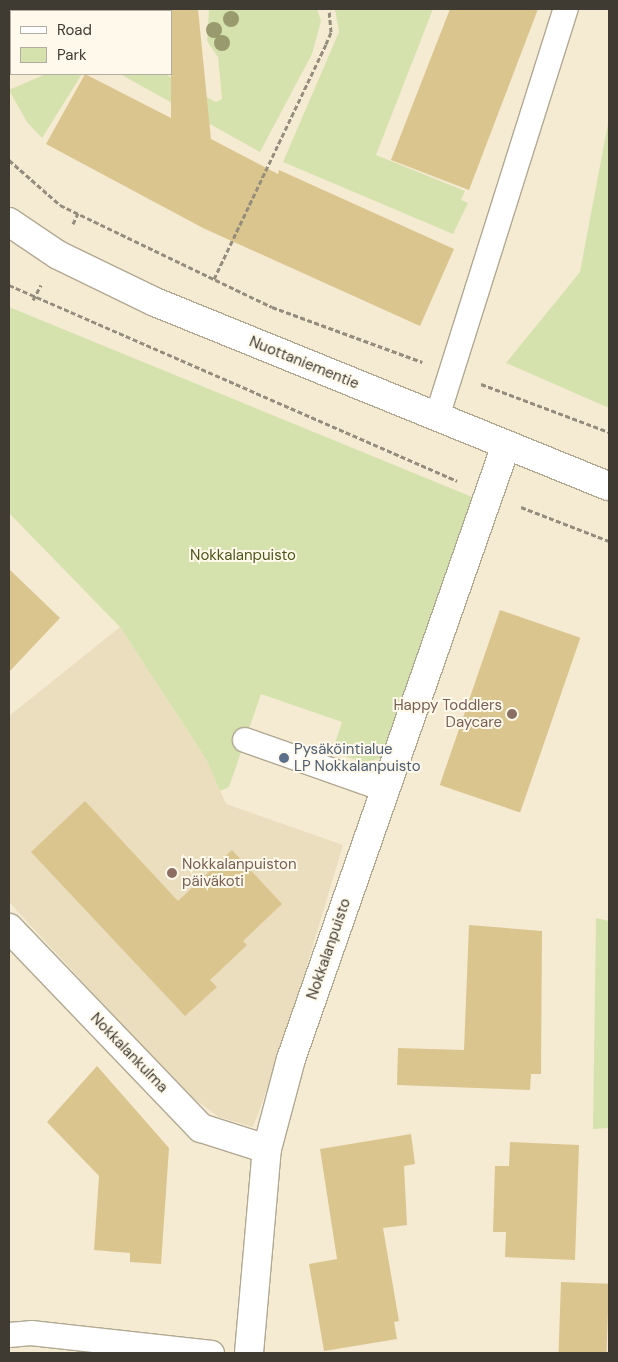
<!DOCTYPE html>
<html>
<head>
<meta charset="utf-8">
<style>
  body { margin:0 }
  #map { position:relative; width:618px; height:1362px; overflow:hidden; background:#f5ebd3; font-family:"DM Sans",sans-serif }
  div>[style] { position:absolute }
  .built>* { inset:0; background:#eadebf }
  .green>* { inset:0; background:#d6e2ad }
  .building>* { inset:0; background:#dbc58e; transform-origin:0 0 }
  .path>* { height:3px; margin-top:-1.5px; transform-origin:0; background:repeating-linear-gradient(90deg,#948d7d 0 5px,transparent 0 7.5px) }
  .roads { filter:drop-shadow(1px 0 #b1a892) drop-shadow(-1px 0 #b1a892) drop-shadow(0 1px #b1a892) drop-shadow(0 -1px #b1a892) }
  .service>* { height:24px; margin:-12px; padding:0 12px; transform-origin:12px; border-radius:12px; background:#fff }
  .minor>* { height:28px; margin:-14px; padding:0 14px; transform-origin:14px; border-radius:14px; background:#fff }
  .secondary>* { height:28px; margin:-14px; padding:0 14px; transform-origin:14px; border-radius:14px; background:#fff }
  .trees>* { width:16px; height:16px; margin:-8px; border-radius:50%; background:#999a6e }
  .dots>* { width:14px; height:14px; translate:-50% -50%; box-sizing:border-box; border:2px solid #fef9ea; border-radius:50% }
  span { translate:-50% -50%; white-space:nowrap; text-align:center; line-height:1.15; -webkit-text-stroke:4px #fef9ea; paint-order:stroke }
  .street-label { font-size:15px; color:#3f3b32 }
  .park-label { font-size:15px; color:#4d581b }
  .education-label { font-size:15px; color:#785e54 }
  .right { translate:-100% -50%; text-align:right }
  .left { translate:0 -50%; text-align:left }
  .service-label { font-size:15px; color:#4e5e75 }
  .frame { position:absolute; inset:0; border:10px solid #3f3b32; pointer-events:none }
  .legend { position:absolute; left:10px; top:10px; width:162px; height:65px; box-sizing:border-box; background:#fef9ea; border:1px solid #b2ada0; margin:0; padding:6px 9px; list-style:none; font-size:15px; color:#3f3b32 }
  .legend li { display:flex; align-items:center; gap:10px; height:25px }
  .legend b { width:25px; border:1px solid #b2ada0 }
</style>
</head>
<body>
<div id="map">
  <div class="built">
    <i style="clip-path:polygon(120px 627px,206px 759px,226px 804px,343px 845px,283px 1046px,253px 1127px,219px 1117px,182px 1090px,9px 902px,9px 716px)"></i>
  </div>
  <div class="green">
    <i style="clip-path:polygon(209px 9px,317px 9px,321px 21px,312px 54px,260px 152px,120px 74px,165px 74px,216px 102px,222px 99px,218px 57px,207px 41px)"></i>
    <i style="clip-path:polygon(335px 9px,433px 9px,376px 155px,465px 191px,461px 200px,468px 203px,453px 234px,283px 162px,339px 32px)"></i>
    <i style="clip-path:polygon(46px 74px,82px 74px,42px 138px,27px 122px,9px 90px)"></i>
    <i style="clip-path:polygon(609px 118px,609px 408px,506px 363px,580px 272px)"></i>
    <i style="clip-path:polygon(9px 307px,477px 499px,384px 758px,363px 762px,332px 752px,342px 722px,261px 694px,229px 787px,220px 791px,206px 759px,120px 627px,9px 513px)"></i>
    <i style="clip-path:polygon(596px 918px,609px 921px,609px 1128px,593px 1129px)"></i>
  </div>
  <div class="building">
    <i style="clip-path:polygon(171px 9px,198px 9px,211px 139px,278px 174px,279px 170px,454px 249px,420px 326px,203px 228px,46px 144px,85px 74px,171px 118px)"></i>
    <i style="clip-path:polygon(450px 9px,538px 9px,469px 190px,391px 160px)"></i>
    <i style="clip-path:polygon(9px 569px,60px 618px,9px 672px)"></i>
    <i style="left:500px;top:610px;width:85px;height:185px;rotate:19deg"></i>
    <i style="clip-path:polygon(85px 801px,178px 901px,232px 850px,282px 904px,243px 941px,247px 945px,210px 980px,217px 987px,185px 1016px,31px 852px)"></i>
    <i style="clip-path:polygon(469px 925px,542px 931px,541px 1074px,531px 1074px,530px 1090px,397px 1085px,398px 1048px,464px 1050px)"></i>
    <i style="clip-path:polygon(97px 1066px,169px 1148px,161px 1264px,130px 1262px,130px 1253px,94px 1250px,99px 1176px,47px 1122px)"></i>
    <i style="clip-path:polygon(411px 1134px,415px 1164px,404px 1166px,407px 1225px,383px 1228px,399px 1321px,394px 1322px,397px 1339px,324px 1351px,309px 1264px,337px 1259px,320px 1149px)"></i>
    <i style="clip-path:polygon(510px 1142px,579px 1145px,575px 1260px,505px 1257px,506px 1232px,493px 1232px,495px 1166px,509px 1166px)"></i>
    <i style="left:561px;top:1282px;width:48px;height:71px;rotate:2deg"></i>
  </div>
  <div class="path">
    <i style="left:9px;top:160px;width:68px;rotate:41.4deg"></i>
    <i style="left:60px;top:205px;width:235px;rotate:25.7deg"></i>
    <i style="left:272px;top:307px;width:160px;rotate:20.1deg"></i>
    <i style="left:73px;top:224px;width:12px;rotate:-66deg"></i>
    <i style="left:214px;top:279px;width:260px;rotate:-64.5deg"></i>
    <i style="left:326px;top:44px;width:13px;rotate:-67deg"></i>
    <i style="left:331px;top:32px;width:23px;rotate:-95deg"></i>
    <i style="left:9px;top:285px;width:489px;rotate:23.6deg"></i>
    <i style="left:33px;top:300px;width:17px;rotate:-62deg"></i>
    <i style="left:481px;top:384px;width:137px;rotate:20.6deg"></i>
    <i style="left:521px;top:507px;width:94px;rotate:21.1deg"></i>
  </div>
  <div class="roads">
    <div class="service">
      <i style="left:437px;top:417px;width:428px;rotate:-72.5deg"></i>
      <i style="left:245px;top:740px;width:147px;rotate:19.4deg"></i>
      <i style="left:9px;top:1335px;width:22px;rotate:-5deg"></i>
      <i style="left:31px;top:1333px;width:182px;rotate:6.3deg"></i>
    </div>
    <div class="minor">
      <i style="left:9px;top:928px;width:277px;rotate:46.2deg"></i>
      <i style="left:201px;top:1128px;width:69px;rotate:17.7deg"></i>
      <i style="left:249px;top:1353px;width:205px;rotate:-85deg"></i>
      <i style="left:267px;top:1149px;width:93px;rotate:-75.1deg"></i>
      <i style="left:291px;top:1059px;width:651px;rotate:-70.7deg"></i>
    </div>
    <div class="secondary">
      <i style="left:9px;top:222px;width:59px;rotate:34deg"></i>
      <i style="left:58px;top:255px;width:108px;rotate:25.9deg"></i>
      <i style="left:155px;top:302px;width:490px;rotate:22.1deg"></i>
    </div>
  </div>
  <div class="trees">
    <i style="left:231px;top:19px"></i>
    <i style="left:214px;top:30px"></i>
    <i style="left:222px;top:43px"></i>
  </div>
  <div class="dots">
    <i style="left:512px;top:714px;background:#8d6e63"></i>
    <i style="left:284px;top:758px;background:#5c6f8a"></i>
    <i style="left:172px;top:873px;background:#8d6e63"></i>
  </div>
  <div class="street-label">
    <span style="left:304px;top:363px;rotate:22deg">Nuottaniementie</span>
    <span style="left:329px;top:949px;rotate:-71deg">Nokkalanpuisto</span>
    <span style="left:129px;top:1053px;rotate:46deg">Nokkalankulma</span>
  </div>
  <div class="park-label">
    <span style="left:243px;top:556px">Nokkalanpuisto</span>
  </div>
  <div class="education-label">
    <span class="right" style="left:502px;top:714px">Happy Toddlers<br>Daycare</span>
    <span class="left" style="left:182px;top:873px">Nokkalanpuiston<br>päiväkoti</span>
  </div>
  <div class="service-label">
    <span class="left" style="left:294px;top:758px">Pysäköintialue<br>LP Nokkalanpuisto</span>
  </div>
  <div class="frame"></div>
  <ul class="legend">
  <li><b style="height:6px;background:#fff"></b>Road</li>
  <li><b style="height:14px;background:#d6e2ad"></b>Park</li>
  </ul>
</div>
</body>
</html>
